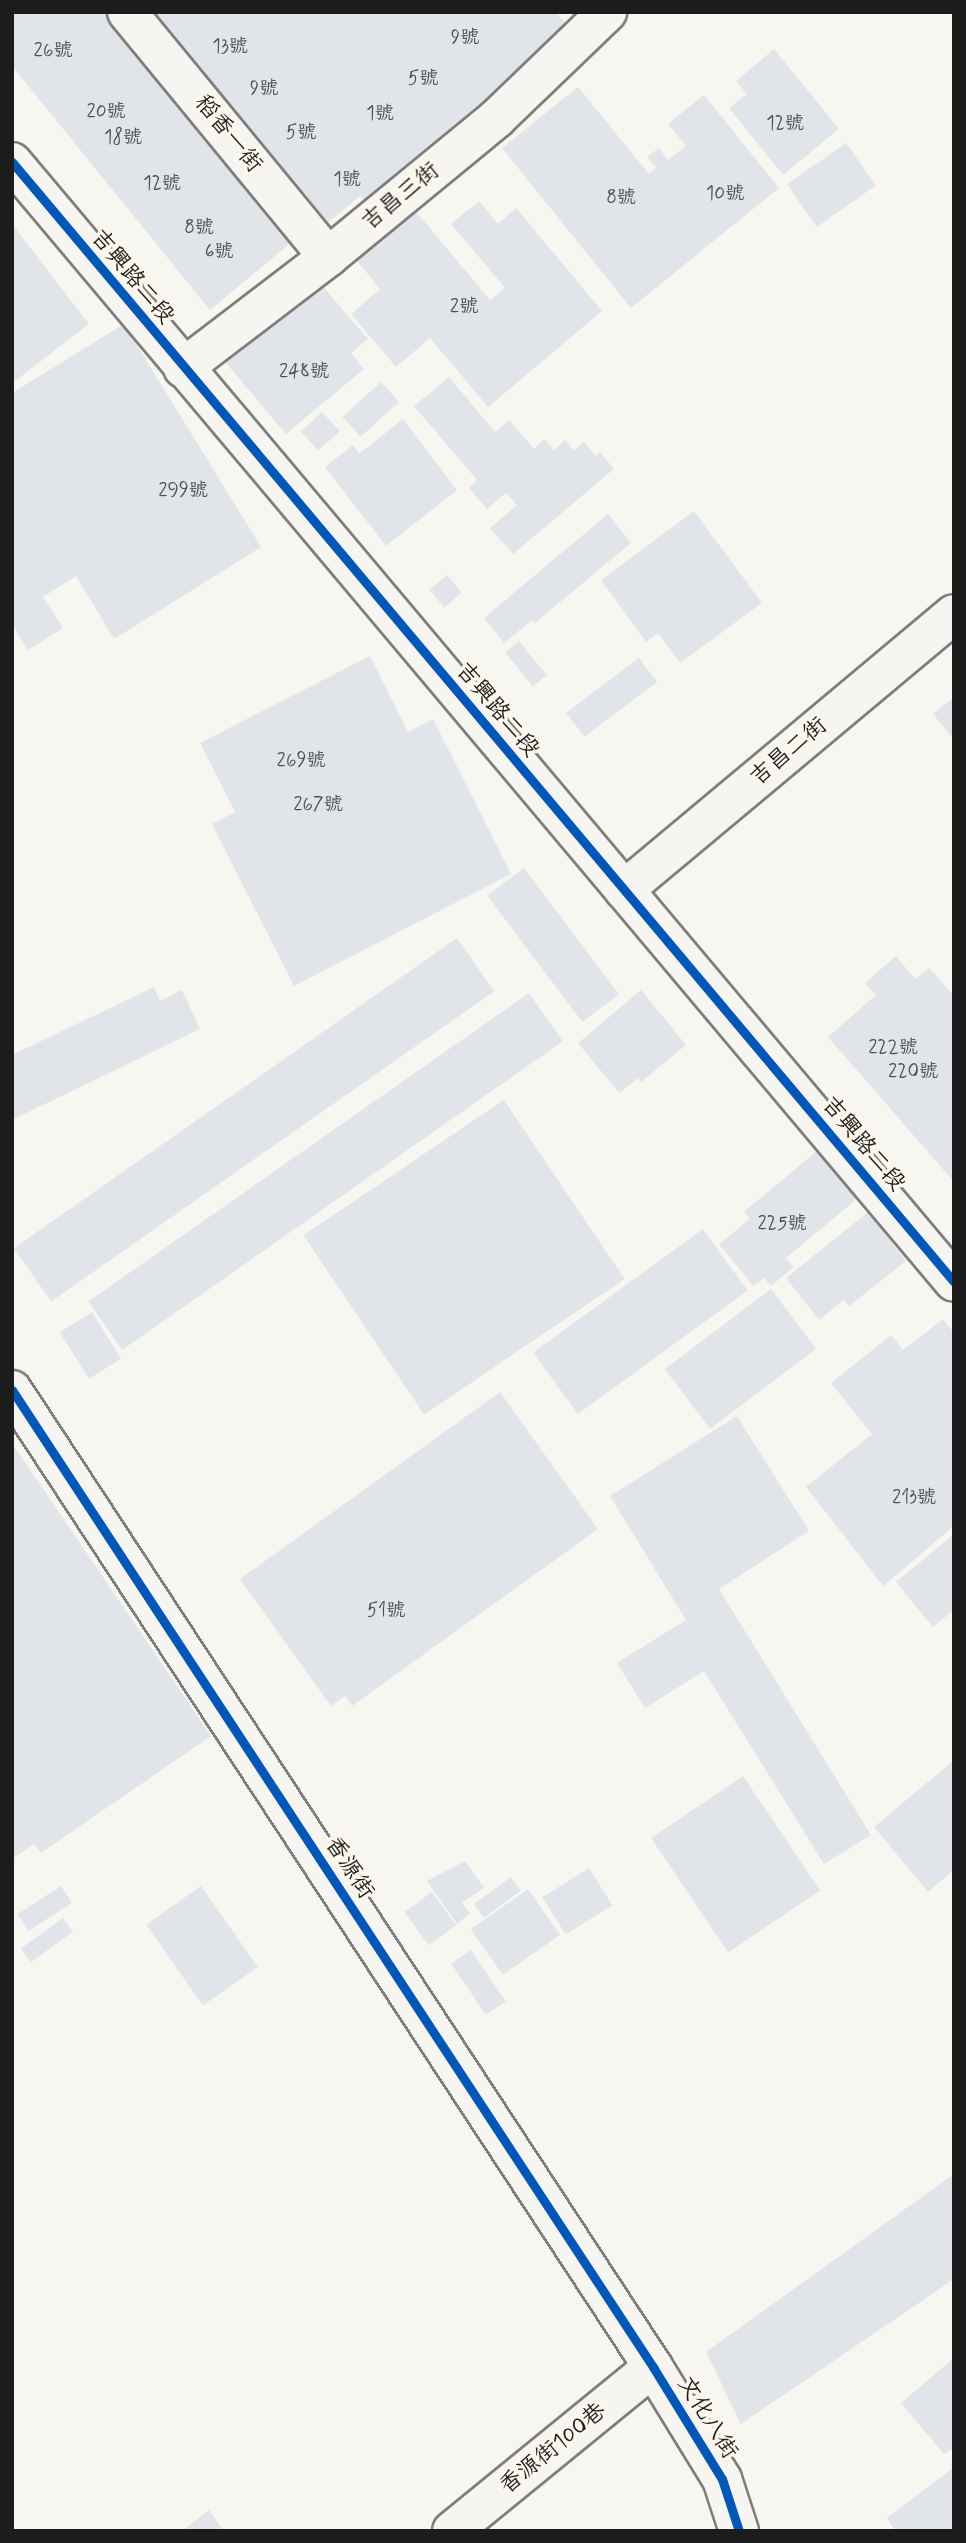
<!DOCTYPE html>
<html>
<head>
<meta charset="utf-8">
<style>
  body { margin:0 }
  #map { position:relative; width:966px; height:2543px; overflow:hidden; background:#f8f6f0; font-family:Mynerve,"LXGW WenKai TC",sans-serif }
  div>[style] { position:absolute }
  .building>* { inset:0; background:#e1e5e9; transform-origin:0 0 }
  .roads { filter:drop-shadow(2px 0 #7f7e7b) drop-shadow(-2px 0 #7f7e7b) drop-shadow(0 2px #7f7e7b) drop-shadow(0 -2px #7f7e7b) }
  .minor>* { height:38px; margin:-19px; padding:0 19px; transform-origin:19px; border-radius:19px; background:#f6f5f1 }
  .cycleway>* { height:9px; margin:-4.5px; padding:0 4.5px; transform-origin:4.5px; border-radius:4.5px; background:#0057b8 }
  span { translate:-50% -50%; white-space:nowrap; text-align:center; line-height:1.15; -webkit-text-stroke:7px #fbf7ec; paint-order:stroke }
  .number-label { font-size:19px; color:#4d4e4f }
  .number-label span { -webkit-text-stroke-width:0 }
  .street-label { font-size:23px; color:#1c1c1c }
  .frame { position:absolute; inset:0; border:14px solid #1c1c1c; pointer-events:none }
</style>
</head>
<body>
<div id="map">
  <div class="building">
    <i style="clip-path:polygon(12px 12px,116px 12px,299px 236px,210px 310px,12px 66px)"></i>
    <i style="clip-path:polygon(141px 12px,556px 12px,570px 29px,403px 167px,415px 181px,375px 214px,360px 196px,319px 230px)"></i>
    <i style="clip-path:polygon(774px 49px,839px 129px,783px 175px,729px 108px,747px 94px,736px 81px)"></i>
    <i style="clip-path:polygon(578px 87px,649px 174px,656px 168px,647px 157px,659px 148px,668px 160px,686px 146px,668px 124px,704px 95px,779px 188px,631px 308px,502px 148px)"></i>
    <i style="left:846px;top:143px;width:52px;height:72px;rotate:55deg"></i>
    <i style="clip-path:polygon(479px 201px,498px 224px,516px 208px,602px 311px,488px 407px,430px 338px,396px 367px,351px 314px,380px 289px,349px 251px,408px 202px,490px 300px,505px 288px,451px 224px)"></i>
    <i style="clip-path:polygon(12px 224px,89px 324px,15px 381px,12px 377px)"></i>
    <i style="clip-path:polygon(313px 275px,368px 339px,351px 353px,364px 369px,286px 434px,220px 356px)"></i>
    <i style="clip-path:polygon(124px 324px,261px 547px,114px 639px,76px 576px,43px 597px,63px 628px,28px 650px,12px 624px,12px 393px)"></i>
    <i style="clip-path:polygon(449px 377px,495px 432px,509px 420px,534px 449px,544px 439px,554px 450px,565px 440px,574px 451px,584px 442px,596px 456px,600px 452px,614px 469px,513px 554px,490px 528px,517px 505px,506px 493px,487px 509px,469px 488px,477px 480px,414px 406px)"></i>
    <i style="left:381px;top:382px;width:27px;height:52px;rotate:48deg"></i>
    <i style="left:322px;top:412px;width:26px;height:29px;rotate:47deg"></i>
    <i style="clip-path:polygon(403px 419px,457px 490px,386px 546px,325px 467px,353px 445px,359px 454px)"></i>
    <i style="clip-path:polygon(694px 511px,762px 603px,680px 663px,658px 633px,646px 642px,601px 580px)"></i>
    <i style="clip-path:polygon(608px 514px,631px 543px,535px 623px,532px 620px,504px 643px,484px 618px)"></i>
    <i style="left:447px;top:575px;width:23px;height:23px;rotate:50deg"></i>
    <i style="left:519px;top:641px;width:44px;height:18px;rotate:51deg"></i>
    <i style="clip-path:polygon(370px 656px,408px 732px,433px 719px,511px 874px,294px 986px,212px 824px,235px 812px,200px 743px)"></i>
    <i style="left:639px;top:658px;width:30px;height:91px;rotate:53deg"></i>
    <i style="clip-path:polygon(954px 697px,954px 740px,933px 714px)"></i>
    <i style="left:524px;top:868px;width:158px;height:46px;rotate:53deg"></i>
    <i style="left:457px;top:938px;width:65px;height:541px;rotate:55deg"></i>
    <i style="clip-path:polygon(896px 956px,915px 979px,929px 968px,954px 996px,954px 1182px,828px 1037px,876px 995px,865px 983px)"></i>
    <i style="clip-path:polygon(154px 987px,160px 1001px,182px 990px,200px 1029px,12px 1120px,12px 1055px)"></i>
    <i style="clip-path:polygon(641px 990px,686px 1045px,641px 1082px,638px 1078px,619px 1093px,578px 1043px)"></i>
    <i style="left:529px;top:993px;width:59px;height:538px;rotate:55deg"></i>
    <i style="left:504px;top:1100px;width:216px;height:242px;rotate:56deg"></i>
    <i style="clip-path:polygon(818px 1150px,858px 1198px,786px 1258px,794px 1267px,771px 1286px,764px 1278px,753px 1286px,719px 1244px,750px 1219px,744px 1212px)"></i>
    <i style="clip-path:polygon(868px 1212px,906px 1261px,849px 1306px,844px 1300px,819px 1320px,786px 1278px)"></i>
    <i style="left:703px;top:1229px;width:76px;height:210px;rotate:54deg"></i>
    <i style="left:771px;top:1289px;width:75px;height:133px;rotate:53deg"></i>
    <i style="left:92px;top:1312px;width:55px;height:38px;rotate:58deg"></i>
    <i style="clip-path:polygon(943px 1319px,954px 1333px,954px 1526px,883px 1586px,806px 1487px,872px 1434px,831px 1383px,891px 1335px,903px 1350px)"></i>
    <i style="clip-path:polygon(500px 1392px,598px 1529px,352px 1706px,345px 1696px,331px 1706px,240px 1579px)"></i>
    <i style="clip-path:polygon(737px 1416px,809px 1531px,719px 1589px,871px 1835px,824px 1864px,704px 1671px,645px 1708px,617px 1663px,686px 1620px,610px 1496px)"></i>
    <i style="clip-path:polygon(12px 1443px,211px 1736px,41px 1853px,34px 1844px,12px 1859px)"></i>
    <i style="clip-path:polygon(954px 1534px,954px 1610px,933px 1627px,896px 1582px)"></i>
    <i style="clip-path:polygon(954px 1760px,954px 1870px,928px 1892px,874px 1827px)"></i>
    <i style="left:743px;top:1776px;width:138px;height:111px;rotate:56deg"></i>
    <i style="clip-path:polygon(465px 1861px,484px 1888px,462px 1903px,470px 1913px,457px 1924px,427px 1881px)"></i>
    <i style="left:589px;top:1868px;width:44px;height:55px;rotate:58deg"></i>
    <i style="left:511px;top:1877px;width:17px;height:46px;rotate:54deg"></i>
    <i style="left:61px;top:1886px;width:20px;height:52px;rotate:57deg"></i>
    <i style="left:201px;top:1886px;width:99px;height:67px;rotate:55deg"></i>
    <i style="left:528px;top:1889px;width:56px;height:70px;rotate:55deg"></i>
    <i style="left:432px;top:1892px;width:41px;height:34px;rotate:54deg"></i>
    <i style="left:63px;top:1918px;width:17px;height:52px;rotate:54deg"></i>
    <i style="left:471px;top:1950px;width:62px;height:24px;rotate:56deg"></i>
    <i style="clip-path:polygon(954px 2174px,954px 2279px,741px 2424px,706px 2352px)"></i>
    <i style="clip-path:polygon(954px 2358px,954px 2448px,944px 2454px,901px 2403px)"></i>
    <i style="clip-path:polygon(954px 2467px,954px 2531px,895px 2531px,887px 2518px)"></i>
    <i style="clip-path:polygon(209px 2510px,224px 2531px,182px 2531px)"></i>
  </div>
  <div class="roads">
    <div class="minor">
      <i style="left:127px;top:12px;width:317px;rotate:50.6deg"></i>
      <i style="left:12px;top:162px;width:1463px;rotate:49.93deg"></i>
      <i style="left:183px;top:368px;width:183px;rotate:-37.4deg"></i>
      <i style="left:328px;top:257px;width:219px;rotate:-39.4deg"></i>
      <i style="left:497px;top:118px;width:153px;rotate:-43.9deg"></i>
      <i style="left:624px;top:890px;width:430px;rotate:-39.9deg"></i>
      <i style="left:12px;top:1390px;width:1169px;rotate:56.73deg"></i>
      <i style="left:653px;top:2367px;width:132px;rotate:58.4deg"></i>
      <i style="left:722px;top:2479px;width:55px;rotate:71.9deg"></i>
      <i style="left:452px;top:2531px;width:259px;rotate:-39.2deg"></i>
    </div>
  </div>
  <div class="cycleway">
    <i style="left:12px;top:162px;width:1463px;rotate:49.93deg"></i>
    <i style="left:12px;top:1390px;width:1169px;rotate:56.73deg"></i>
    <i style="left:653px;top:2367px;width:132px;rotate:58.4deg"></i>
    <i style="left:722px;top:2479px;width:55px;rotate:71.9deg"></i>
  </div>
  <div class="number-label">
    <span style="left:465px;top:38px">9號</span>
    <span style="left:230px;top:47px">13號</span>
    <span style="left:53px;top:51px">26號</span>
    <span style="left:423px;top:79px">5號</span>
    <span style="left:264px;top:89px">9號</span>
    <span style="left:106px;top:112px">20號</span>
    <span style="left:380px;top:114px">1號</span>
    <span style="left:785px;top:124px">12號</span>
    <span style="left:301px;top:133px">5號</span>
    <span style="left:123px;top:138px">18號</span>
    <span style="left:347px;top:180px">1號</span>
    <span style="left:162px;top:184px">12號</span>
    <span style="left:725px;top:194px">10號</span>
    <span style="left:621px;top:198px">8號</span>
    <span style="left:199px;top:228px">8號</span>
    <span style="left:219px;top:252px">6號</span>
    <span style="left:464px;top:307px">2號</span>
    <span style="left:304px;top:372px">248號</span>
    <span style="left:183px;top:491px">299號</span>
    <span style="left:301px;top:761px">269號</span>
    <span style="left:318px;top:805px">267號</span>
    <span style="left:893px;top:1048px">222號</span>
    <span style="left:913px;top:1072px">220號</span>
    <span style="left:782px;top:1224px">225號</span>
    <span style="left:914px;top:1498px">213號</span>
    <span style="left:386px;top:1611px">51號</span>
  </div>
  <div class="street-label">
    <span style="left:228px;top:134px;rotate:51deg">稻香一街</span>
    <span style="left:401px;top:197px;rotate:-39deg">吉昌三街</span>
    <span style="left:132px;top:277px;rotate:50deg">吉興路二段</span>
    <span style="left:497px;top:710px;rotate:50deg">吉興路二段</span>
    <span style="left:789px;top:752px;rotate:-40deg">吉昌二街</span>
    <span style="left:863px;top:1144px;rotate:50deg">吉興路二段</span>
    <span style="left:349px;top:1868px;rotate:57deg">香源街</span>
    <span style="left:707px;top:2418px;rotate:58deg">文化八街</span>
    <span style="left:553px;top:2449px;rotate:-39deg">香源街100巷</span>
  </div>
  <div class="frame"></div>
</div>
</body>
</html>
